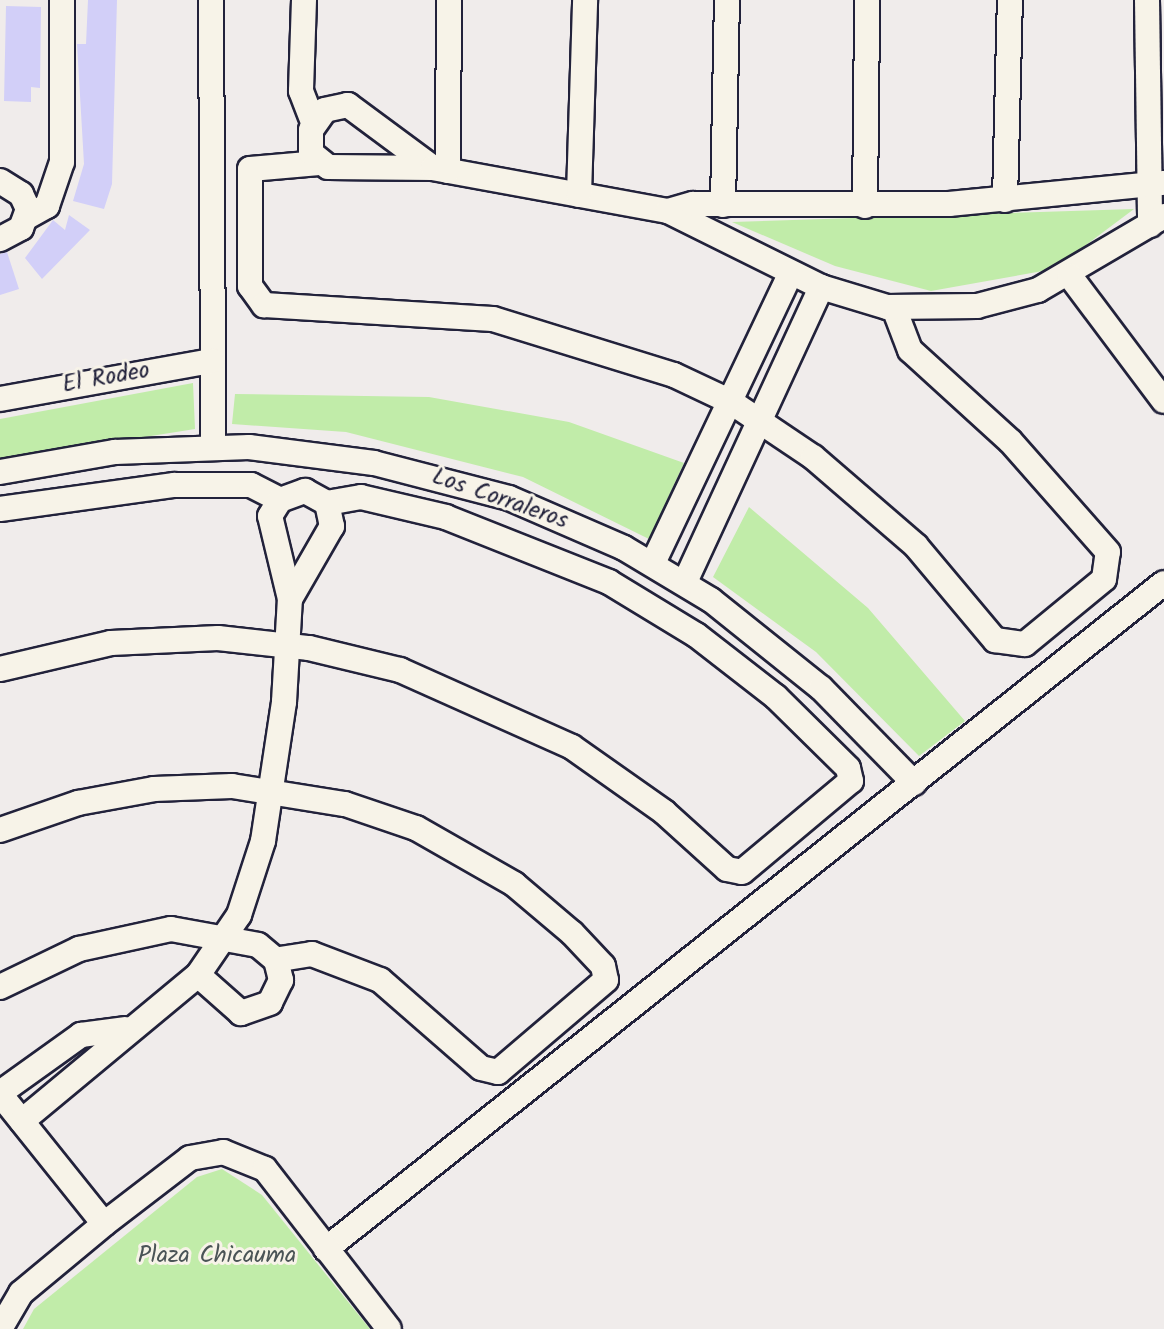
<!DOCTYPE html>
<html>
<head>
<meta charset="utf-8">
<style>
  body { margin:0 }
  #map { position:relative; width:1164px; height:1329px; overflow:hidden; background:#f0eceb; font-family:Kalam,sans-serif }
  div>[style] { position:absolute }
  .green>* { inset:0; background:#c1eca9 }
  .building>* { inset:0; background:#d2cff8 }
  .roads { filter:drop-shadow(2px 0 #22223b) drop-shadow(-2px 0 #22223b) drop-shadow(0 2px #22223b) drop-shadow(0 -2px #22223b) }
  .minor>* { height:24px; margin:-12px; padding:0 12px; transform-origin:12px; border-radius:12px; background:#f7f3e8 }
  span { translate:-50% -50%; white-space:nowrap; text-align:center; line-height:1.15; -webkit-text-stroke:6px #f7f3e8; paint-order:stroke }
  .street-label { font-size:24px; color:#22223b }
  .park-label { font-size:24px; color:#4a5456 }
</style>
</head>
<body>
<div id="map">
  <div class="green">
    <i style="clip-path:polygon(1134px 209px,1054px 269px,931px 291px,835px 266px,732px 222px)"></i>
    <i style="clip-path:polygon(193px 383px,195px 429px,0 460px,0 419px)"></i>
    <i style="clip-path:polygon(235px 394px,429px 397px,569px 422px,684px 463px,649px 539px,523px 477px,346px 432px,232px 424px)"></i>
    <i style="clip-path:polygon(749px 507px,868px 608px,965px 721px,919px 756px,816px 652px,713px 577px)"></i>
    <i style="clip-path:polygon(222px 1169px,262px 1195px,370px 1329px,23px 1329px,34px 1309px,197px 1177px)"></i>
  </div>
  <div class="building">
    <i style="clip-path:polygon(88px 0,117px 0,112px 184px,104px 209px,73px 201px,84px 164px,77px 44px,86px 44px)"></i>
    <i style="clip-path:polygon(6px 6px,41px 7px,40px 88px,31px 87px,31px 102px,4px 101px)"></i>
    <i style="clip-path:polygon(69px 215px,90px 230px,42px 279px,25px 258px,53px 220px,65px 230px)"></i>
    <i style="clip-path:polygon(7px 252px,19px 289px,0 295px,0 254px)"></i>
  </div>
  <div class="roads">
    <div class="minor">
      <i style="left:211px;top:0;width:446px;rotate:89.7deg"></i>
      <i style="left:304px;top:0;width:91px;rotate:91.9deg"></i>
      <i style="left:301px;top:91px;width:33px;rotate:69deg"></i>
      <i style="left:1147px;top:0;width:225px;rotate:89.2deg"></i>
      <i style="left:319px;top:163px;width:69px;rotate:175deg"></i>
      <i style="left:250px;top:169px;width:117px;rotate:90deg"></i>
      <i style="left:250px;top:286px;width:24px;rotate:54deg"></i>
      <i style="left:264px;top:305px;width:229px;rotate:3.5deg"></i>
      <i style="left:493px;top:319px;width:189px;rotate:17.2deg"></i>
      <i style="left:674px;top:375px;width:63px;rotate:25.3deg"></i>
      <i style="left:731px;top:402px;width:99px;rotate:33.9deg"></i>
      <i style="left:813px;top:457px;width:136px;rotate:40.8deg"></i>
      <i style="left:916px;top:546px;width:123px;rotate:50deg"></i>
      <i style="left:995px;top:640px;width:30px;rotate:8deg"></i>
      <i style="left:1025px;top:644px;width:102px;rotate:-39.4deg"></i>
      <i style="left:1104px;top:579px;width:27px;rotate:-82deg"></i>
      <i style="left:1108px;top:552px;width:148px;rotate:-131.4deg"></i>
      <i style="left:1010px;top:441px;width:135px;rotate:-137.7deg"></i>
      <i style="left:910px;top:350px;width:45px;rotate:-110.9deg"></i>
      <i style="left:433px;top:168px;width:106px;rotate:-143.5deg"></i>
      <i style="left:348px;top:105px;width:24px;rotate:168deg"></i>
      <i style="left:325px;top:110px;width:24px;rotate:125deg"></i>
      <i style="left:311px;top:130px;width:23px;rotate:90deg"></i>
      <i style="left:311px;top:153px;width:22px;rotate:39deg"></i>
      <i style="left:328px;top:167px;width:105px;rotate:0.5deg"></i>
      <i style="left:433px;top:168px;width:239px;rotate:10.4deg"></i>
      <i style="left:668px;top:211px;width:171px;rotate:26.4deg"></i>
      <i style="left:821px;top:287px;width:69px;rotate:16.9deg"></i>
      <i style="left:887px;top:307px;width:90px;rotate:-0.6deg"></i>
      <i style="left:977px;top:306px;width:63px;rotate:-14.7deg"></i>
      <i style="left:1038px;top:290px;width:146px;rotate:-30.4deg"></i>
      <i style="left:448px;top:171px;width:171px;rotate:-89.7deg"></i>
      <i style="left:0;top:181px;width:25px;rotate:32deg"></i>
      <i style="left:21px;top:194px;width:17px;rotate:65deg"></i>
      <i style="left:28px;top:209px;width:20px;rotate:110deg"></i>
      <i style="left:21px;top:228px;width:24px;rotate:152deg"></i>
      <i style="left:579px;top:195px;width:195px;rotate:-88.2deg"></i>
      <i style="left:1005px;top:200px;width:200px;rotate:-88.6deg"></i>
      <i style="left:723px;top:205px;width:205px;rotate:-88.9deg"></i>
      <i style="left:865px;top:206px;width:206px;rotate:-89.4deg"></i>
      <i style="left:668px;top:211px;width:26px;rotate:-16deg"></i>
      <i style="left:693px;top:204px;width:256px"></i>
      <i style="left:949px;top:204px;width:216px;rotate:-5.6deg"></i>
      <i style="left:27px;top:217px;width:23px;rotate:-29deg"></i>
      <i style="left:47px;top:206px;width:46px;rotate:-71.2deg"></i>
      <i style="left:62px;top:162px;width:162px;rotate:-90deg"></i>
      <i style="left:1070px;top:276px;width:156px;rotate:53.1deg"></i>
      <i style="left:0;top:399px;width:215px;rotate:-10.2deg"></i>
      <i style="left:0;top:472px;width:117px;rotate:-9.9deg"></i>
      <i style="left:115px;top:452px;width:134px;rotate:-2.1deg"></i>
      <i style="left:249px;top:447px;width:126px;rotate:7.3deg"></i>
      <i style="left:374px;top:463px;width:139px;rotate:14.5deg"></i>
      <i style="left:509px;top:498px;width:125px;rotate:23.5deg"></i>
      <i style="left:624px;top:548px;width:101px;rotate:30.9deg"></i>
      <i style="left:711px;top:600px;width:141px;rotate:38.7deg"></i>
      <i style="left:821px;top:688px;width:133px;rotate:45.6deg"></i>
      <i style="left:0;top:509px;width:176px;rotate:-7.9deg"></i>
      <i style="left:174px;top:485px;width:77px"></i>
      <i style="left:251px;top:485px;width:33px;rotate:27deg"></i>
      <i style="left:653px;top:563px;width:321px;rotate:-64.6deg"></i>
      <i style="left:685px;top:582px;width:325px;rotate:-65.2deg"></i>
      <i style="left:0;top:669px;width:114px;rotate:-13.2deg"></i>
      <i style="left:111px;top:643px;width:107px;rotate:-2.7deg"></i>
      <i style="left:218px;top:638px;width:92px;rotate:6.3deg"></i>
      <i style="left:309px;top:648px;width:94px;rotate:13.6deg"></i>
      <i style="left:400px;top:670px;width:188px;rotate:24.1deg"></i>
      <i style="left:572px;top:747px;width:113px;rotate:35.2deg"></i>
      <i style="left:664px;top:812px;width:85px;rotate:42.1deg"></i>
      <i style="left:727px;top:869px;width:15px;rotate:11deg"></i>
      <i style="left:742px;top:872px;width:142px;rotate:-39.9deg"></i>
      <i style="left:851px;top:781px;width:13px;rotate:-103deg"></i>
      <i style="left:848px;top:768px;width:101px;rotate:-135.4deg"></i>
      <i style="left:776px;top:697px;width:101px;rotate:-142.2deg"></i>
      <i style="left:696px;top:635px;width:102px;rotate:-148.7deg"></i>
      <i style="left:609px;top:582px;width:175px;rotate:-158.3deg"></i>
      <i style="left:446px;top:517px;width:87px;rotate:-166.8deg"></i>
      <i style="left:361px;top:497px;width:35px;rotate:170deg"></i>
      <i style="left:0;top:830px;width:83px;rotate:-19.1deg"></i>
      <i style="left:78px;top:803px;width:77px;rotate:-10.4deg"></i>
      <i style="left:154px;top:789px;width:78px;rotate:-2.2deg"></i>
      <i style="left:232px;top:786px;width:114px;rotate:9.1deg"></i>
      <i style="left:345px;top:804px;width:75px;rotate:18.7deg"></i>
      <i style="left:416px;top:828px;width:113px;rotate:29.7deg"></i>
      <i style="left:514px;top:884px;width:76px;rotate:40.2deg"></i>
      <i style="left:572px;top:933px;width:45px;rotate:46.8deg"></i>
      <i style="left:603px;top:966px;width:14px;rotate:78deg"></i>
      <i style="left:606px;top:980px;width:142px;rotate:139.6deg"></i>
      <i style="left:498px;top:1072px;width:17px;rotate:-167deg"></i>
      <i style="left:481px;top:1068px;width:134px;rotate:-138.9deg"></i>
      <i style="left:380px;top:980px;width:73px;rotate:-159.1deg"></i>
      <i style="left:312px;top:954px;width:36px;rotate:171deg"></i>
      <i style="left:0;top:987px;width:88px;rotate:-25.7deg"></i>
      <i style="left:79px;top:949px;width:94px;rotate:-12.3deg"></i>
      <i style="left:171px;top:929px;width:88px;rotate:10.4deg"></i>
      <i style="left:258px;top:945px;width:23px;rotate:40deg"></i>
      <i style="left:276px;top:960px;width:21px;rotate:76deg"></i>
      <i style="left:281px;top:980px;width:25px;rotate:116deg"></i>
      <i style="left:270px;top:1003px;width:31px;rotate:161deg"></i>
      <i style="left:241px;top:1013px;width:57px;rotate:-138.5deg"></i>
      <i style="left:0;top:1093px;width:100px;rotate:-35.6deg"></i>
      <i style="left:81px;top:1035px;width:44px;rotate:-7.8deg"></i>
      <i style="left:0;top:1094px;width:166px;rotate:51.3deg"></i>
      <i style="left:22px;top:1121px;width:229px;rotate:-39.7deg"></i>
      <i style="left:198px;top:975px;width:73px;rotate:-55.7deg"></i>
      <i style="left:239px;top:915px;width:78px;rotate:-72deg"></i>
      <i style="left:263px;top:841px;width:141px;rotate:-81.4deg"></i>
      <i style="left:284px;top:702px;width:103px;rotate:-86.7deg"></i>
      <i style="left:290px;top:599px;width:85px;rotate:-103.5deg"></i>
      <i style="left:270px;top:516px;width:19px;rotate:-58deg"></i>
      <i style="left:280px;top:500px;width:27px;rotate:-20deg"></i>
      <i style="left:305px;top:491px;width:25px;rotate:29deg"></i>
      <i style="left:327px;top:503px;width:24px;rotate:78deg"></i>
      <i style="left:332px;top:526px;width:84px;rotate:119.9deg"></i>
      <i style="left:326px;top:1249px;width:1070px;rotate:-38.48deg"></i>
      <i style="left:0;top:1329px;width:42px;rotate:-59.7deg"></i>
      <i style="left:21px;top:1293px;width:108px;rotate:-39.7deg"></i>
      <i style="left:104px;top:1224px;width:108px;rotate:-37.5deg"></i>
      <i style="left:190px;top:1158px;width:34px;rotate:-10deg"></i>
      <i style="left:223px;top:1152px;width:45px;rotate:22deg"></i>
      <i style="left:265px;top:1169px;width:202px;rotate:52.2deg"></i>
    </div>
  </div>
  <div class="street-label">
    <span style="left:106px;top:378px;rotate:-10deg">El Rodeo</span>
    <span style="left:500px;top:499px;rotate:19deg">Los Corraleros</span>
  </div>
  <div class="park-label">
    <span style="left:217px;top:1256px">Plaza Chicauma</span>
  </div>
</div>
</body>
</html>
